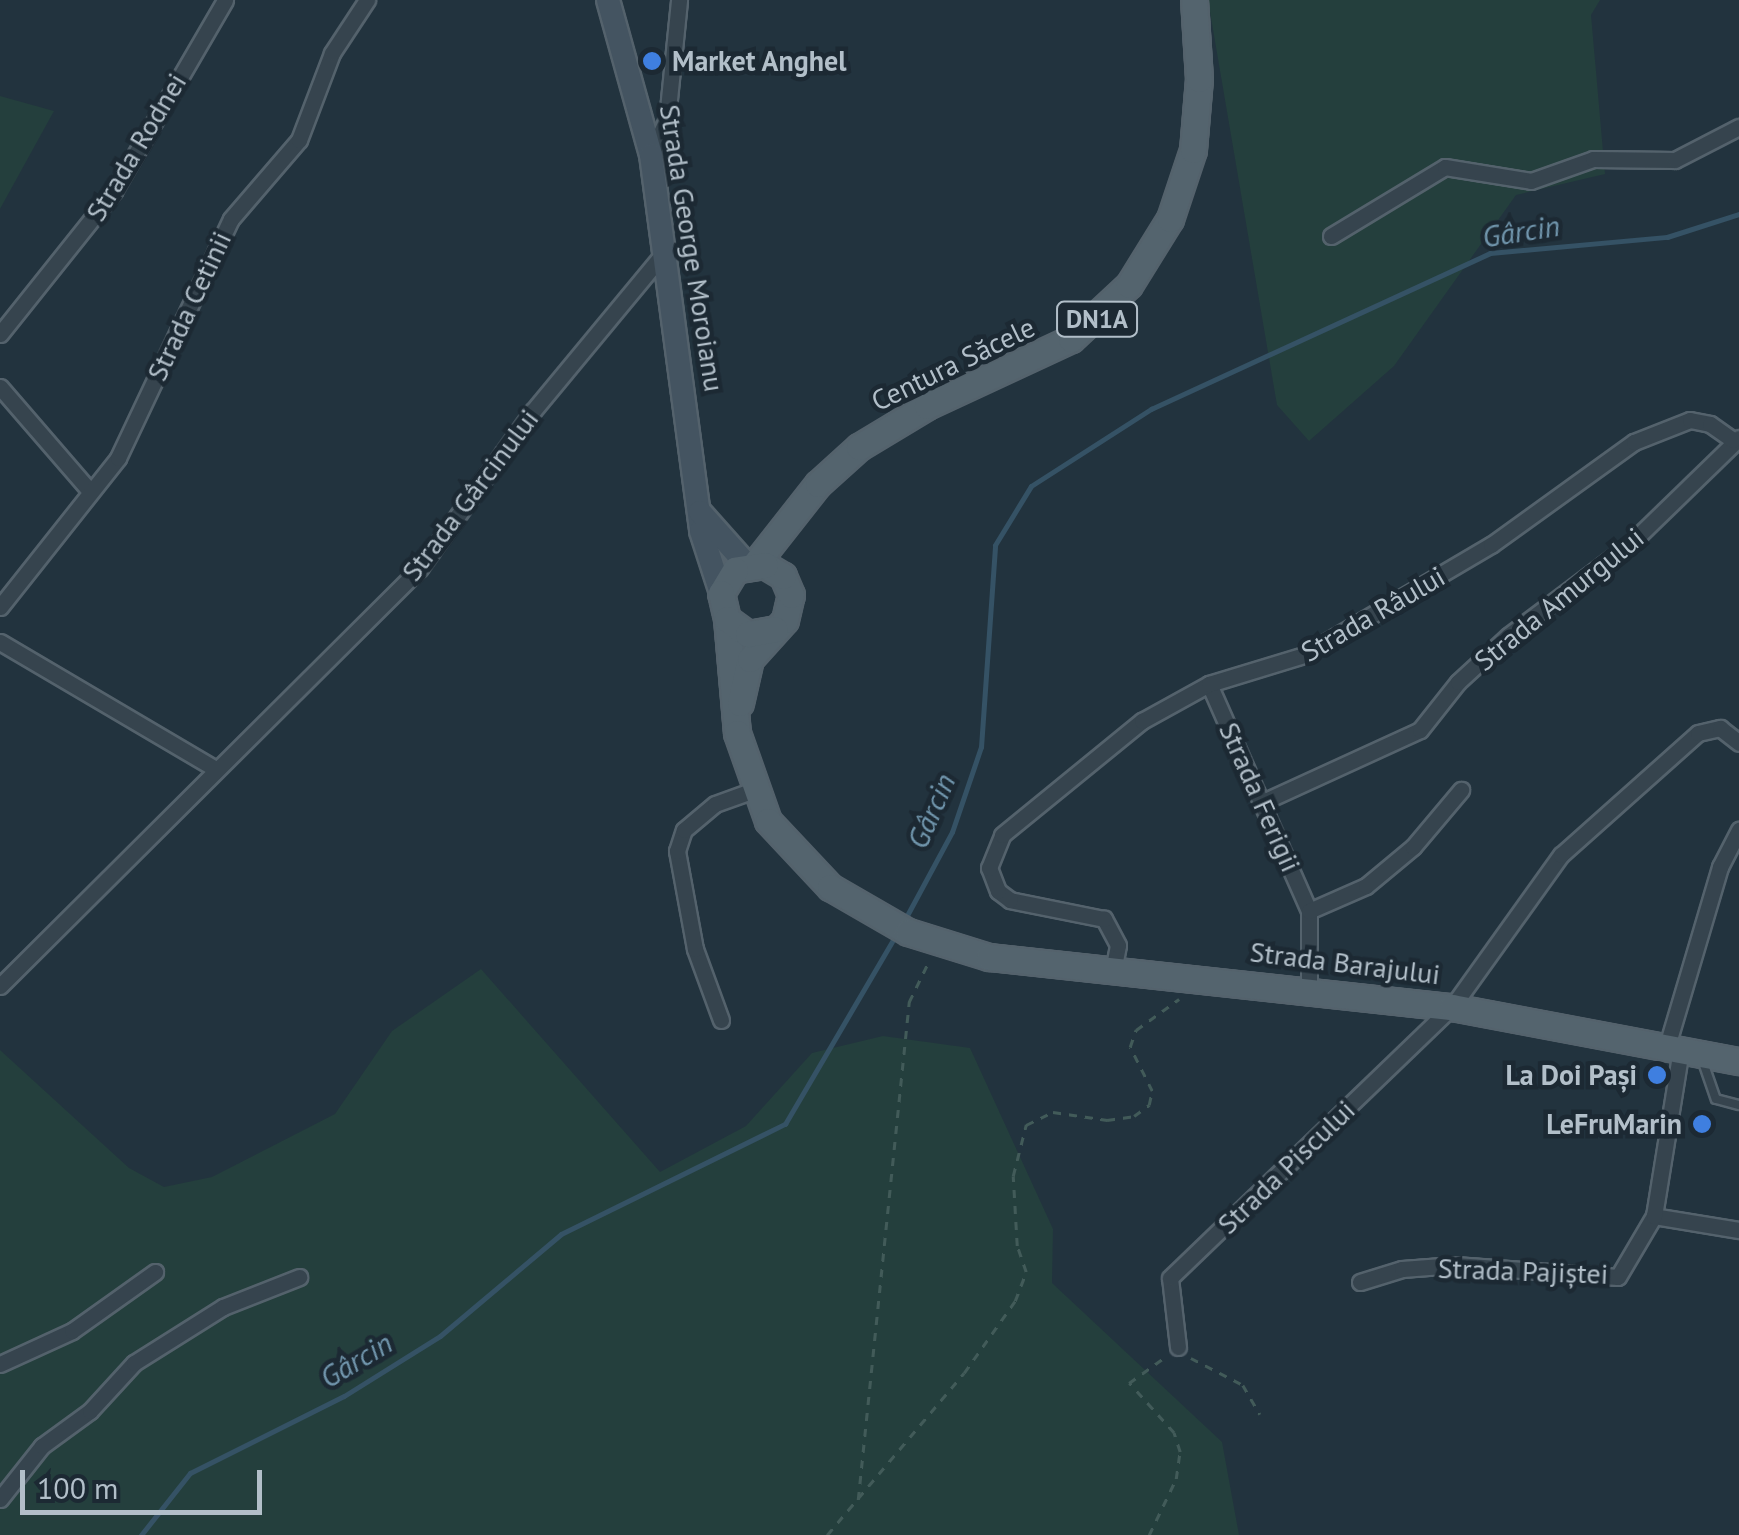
<!DOCTYPE html>
<html>
<head>
<meta charset="utf-8">
<style>
  body { margin:0 }
  #map { position:relative; width:1739px; height:1535px; overflow:hidden; background:#22333e; font-family:"PT Sans",sans-serif }
  div>[style] { position:absolute }
  .green>* { inset:0; background:#243f3d }
  .stream>* { height:5px; margin:-2.5px; padding:0 2.5px; transform-origin:2.5px; border-radius:2.5px; background:#355265 }
  .path>* { height:2.5px; margin-top:-1.25px; transform-origin:0; background:repeating-linear-gradient(90deg,#425b59 0 8px,transparent 0 16px) }
  .roads { filter:drop-shadow(2px 0 #54626c) drop-shadow(-2px 0 #54626c) drop-shadow(0 2px #54626c) drop-shadow(0 -2px #54626c) }
  .service>* { height:8px; margin:-4px; padding:0 4px; transform-origin:4px; border-radius:4px; background:#36444e }
  .minor>* { height:15px; margin:-7.5px; padding:0 7.5px; transform-origin:7.5px; border-radius:7.5px; background:#36444e }
  .secondary>* { height:22px; margin:-11px; padding:0 11px; transform-origin:11px; border-radius:11px; background:#445461 }
  .primary>* { height:25px; margin:-12.5px; padding:0 12.5px; transform-origin:12.5px; border-radius:12.5px; background:#54646e }
  .dots>* { width:28px; height:28px; translate:-50% -50%; box-sizing:border-box; border:5px solid #1c2933; border-radius:50% }
  span { translate:-50% -50%; white-space:nowrap; text-align:center; line-height:1.15; -webkit-text-stroke:9px #1c2933; paint-order:stroke }
  .shield-label span { padding:2px 8px; background:#1c2933; border:2px solid; border-radius:8px; -webkit-text-stroke-width:0 }
  .shield-label { font-size:25px; color:#b2bfc9; font-weight:700 }
  .poi-label { font-size:28px; color:#b2bfc9; font-weight:700 }
  .left { translate:0 -50%; text-align:left }
  .right { translate:-100% -50%; text-align:right }
  .street-label { font-size:28px; color:#b2bfc9 }
  .water-label { font-size:30px; color:#7196ad; font-style:italic }
  .scale { position:absolute; left:20px; top:1470px; width:242px; height:45px; box-sizing:border-box; border:5px solid #b2bfc9; border-top:0; padding-left:12px; font-size:30px; line-height:35px; white-space:nowrap; color:#b2bfc9; -webkit-text-stroke:8px #1c2933; paint-order:stroke }
</style>
</head>
<body>
<div id="map">
  <div class="green">
    <i style="clip-path:polygon(1208px 0,1600px 0,1591px 15px,1605px 174px,1516px 195px,1394px 366px,1309px 441px,1277px 405px)"></i>
    <i style="clip-path:polygon(0 96px,54px 111px,0 209px)"></i>
    <i style="clip-path:polygon(481px 969px,660px 1172px,746px 1126px,812px 1053px,883px 1036px,970px 1048px,1053px 1229px,1052px 1283px,1222px 1442px,1239px 1535px,0 1535px,0 1050px,129px 1168px,164px 1187px,212px 1177px,335px 1114px,392px 1031px)"></i>
  </div>
  <div class="stream">
    <i style="left:904px;top:921px;width:101px;rotate:-61.7deg"></i>
    <i style="left:952px;top:832px;width:90px;rotate:-71.2deg"></i>
    <i style="left:981px;top:747px;width:202px;rotate:-86deg"></i>
    <i style="left:995px;top:545px;width:69px;rotate:-58.6deg"></i>
    <i style="left:1031px;top:486px;width:143px;rotate:-32.7deg"></i>
    <i style="left:1151px;top:409px;width:373px;rotate:-24.7deg"></i>
    <i style="left:1490px;top:253px;width:178px;rotate:-5.2deg"></i>
    <i style="left:1667px;top:237px;width:76px;rotate:-17.7deg"></i>
    <i style="left:141px;top:1535px;width:79px;rotate:-51.7deg"></i>
    <i style="left:190px;top:1473px;width:172px;rotate:-26.6deg"></i>
    <i style="left:344px;top:1396px;width:113px;rotate:-32deg"></i>
    <i style="left:440px;top:1336px;width:158px;rotate:-40.1deg"></i>
    <i style="left:561px;top:1234px;width:250px;rotate:-26.2deg"></i>
    <i style="left:785px;top:1124px;width:219px;rotate:-59.6deg"></i>
  </div>
  <div class="path">
    <i style="left:1191px;top:1358px;width:59px;rotate:27.4deg"></i>
    <i style="left:1243px;top:1385px;width:34px;rotate:60deg"></i>
    <i style="left:858px;top:1500px;width:501px;rotate:-84.15deg"></i>
    <i style="left:909px;top:1002px;width:46px;rotate:-64deg"></i>
    <i style="left:827px;top:1535px;width:212px;rotate:-49.8deg"></i>
    <i style="left:964px;top:1373px;width:88px;rotate:-54.7deg"></i>
    <i style="left:1015px;top:1301px;width:31px;rotate:-69deg"></i>
    <i style="left:1026px;top:1272px;width:28px;rotate:-109deg"></i>
    <i style="left:1017px;top:1246px;width:70px;rotate:-93.3deg"></i>
    <i style="left:1013px;top:1176px;width:53px;rotate:-75.7deg"></i>
    <i style="left:1026px;top:1125px;width:30px;rotate:-26deg"></i>
    <i style="left:1053px;top:1112px;width:55px;rotate:8.4deg"></i>
    <i style="left:1107px;top:1120px;width:27px;rotate:-8deg"></i>
    <i style="left:1134px;top:1116px;width:19px;rotate:-36deg"></i>
    <i style="left:1149px;top:1105px;width:14px;rotate:-78deg"></i>
    <i style="left:1152px;top:1091px;width:49px;rotate:-116.6deg"></i>
    <i style="left:1130px;top:1047px;width:18px;rotate:-71deg"></i>
    <i style="left:1136px;top:1030px;width:53px;rotate:-35.8deg"></i>
    <i style="left:1149px;top:1535px;width:62px;rotate:-64.3deg"></i>
    <i style="left:1176px;top:1479px;width:27px;rotate:-82deg"></i>
    <i style="left:1180px;top:1452px;width:20px;rotate:-108deg"></i>
    <i style="left:1174px;top:1433px;width:67px;rotate:-132deg"></i>
    <i style="left:1129px;top:1383px;width:44px;rotate:-35.8deg"></i>
  </div>
  <div class="roads">
    <div class="service">
      <i style="left:1703px;top:1062px;width:39px;rotate:71deg"></i>
      <i style="left:1716px;top:1099px;width:24px;rotate:15deg"></i>
    </div>
    <div class="minor">
      <i style="left:651px;top:155px;width:39px;rotate:-66deg"></i>
      <i style="left:667px;top:119px;width:120px;rotate:-84.2deg"></i>
      <i style="left:1331px;top:236px;width:133px;rotate:-31.2deg"></i>
      <i style="left:1445px;top:167px;width:87px;rotate:9.2deg"></i>
      <i style="left:1531px;top:181px;width:66px;rotate:-19.5deg"></i>
      <i style="left:1593px;top:159px;width:82px;rotate:0.7deg"></i>
      <i style="left:1675px;top:160px;width:72px;rotate:-27.3deg"></i>
      <i style="left:0;top:334px;width:183px;rotate:-51.4deg"></i>
      <i style="left:114px;top:191px;width:221px;rotate:-59.8deg"></i>
      <i style="left:0;top:387px;width:136px;rotate:49.2deg"></i>
      <i style="left:0;top:607px;width:190px;rotate:-51.6deg"></i>
      <i style="left:118px;top:458px;width:264px;rotate:-64.7deg"></i>
      <i style="left:231px;top:219px;width:104px;rotate:-49.3deg"></i>
      <i style="left:299px;top:140px;width:93px;rotate:-69.2deg"></i>
      <i style="left:332px;top:53px;width:64px;rotate:-56.6deg"></i>
      <i style="left:0;top:642px;width:251px;rotate:30.5deg"></i>
      <i style="left:1209px;top:684px;width:248px;rotate:66.2deg"></i>
      <i style="left:1309px;top:911px;width:78px;rotate:90deg"></i>
      <i style="left:1265px;top:801px;width:170px;rotate:-24.6deg"></i>
      <i style="left:1420px;top:730px;width:61px;rotate:-51.6deg"></i>
      <i style="left:1458px;top:682px;width:68px;rotate:-42.6deg"></i>
      <i style="left:1508px;top:636px;width:153px;rotate:-37deg"></i>
      <i style="left:1630px;top:544px;width:152px;rotate:-44.2deg"></i>
      <i style="left:1309px;top:911px;width:62px;rotate:-23.7deg"></i>
      <i style="left:1366px;top:886px;width:61px;rotate:-39.7deg"></i>
      <i style="left:1413px;top:847px;width:75px;rotate:-49.9deg"></i>
      <i style="left:1114px;top:966px;width:21px;rotate:-79deg"></i>
      <i style="left:1118px;top:945px;width:30px;rotate:-118deg"></i>
      <i style="left:1104px;top:919px;width:96px;rotate:-168.6deg"></i>
      <i style="left:1010px;top:900px;width:15px;rotate:-143deg"></i>
      <i style="left:998px;top:891px;width:25px;rotate:-111deg"></i>
      <i style="left:989px;top:868px;width:35px;rotate:-68deg"></i>
      <i style="left:1002px;top:835px;width:181px;rotate:-39.2deg"></i>
      <i style="left:1142px;top:721px;width:77px;rotate:-28.9deg"></i>
      <i style="left:1209px;top:684px;width:99px;rotate:-17deg"></i>
      <i style="left:1304px;top:655px;width:217px;rotate:-30.5deg"></i>
      <i style="left:1491px;top:545px;width:176px;rotate:-35.8deg"></i>
      <i style="left:1634px;top:442px;width:60px;rotate:-21.4deg"></i>
      <i style="left:1690px;top:420px;width:20px;rotate:11deg"></i>
      <i style="left:1710px;top:424px;width:28px;rotate:35deg"></i>
      <i style="left:0;top:986px;width:593px;rotate:-44.86deg"></i>
      <i style="left:420px;top:568px;width:193px;rotate:-54.3deg"></i>
      <i style="left:533px;top:411px;width:210px;rotate:-50.4deg"></i>
      <i style="left:721px;top:1020px;width:76px;rotate:-110.1deg"></i>
      <i style="left:695px;top:949px;width:100px;rotate:-100.4deg"></i>
      <i style="left:677px;top:851px;width:22px;rotate:-72deg"></i>
      <i style="left:684px;top:830px;width:40px;rotate:-40deg"></i>
      <i style="left:715px;top:804px;width:41px;rotate:-19.7deg"></i>
      <i style="left:1667px;top:1046px;width:187px;rotate:-73.5deg"></i>
      <i style="left:1720px;top:867px;width:42px;rotate:-62.8deg"></i>
      <i style="left:1654px;top:1216px;width:86px;rotate:9.4deg"></i>
      <i style="left:1360px;top:1282px;width:44px;rotate:-17.2deg"></i>
      <i style="left:1402px;top:1269px;width:53px;rotate:-4.3deg"></i>
      <i style="left:1455px;top:1265px;width:163px;rotate:4.2deg"></i>
      <i style="left:1618px;top:1277px;width:71px;rotate:-59.5deg"></i>
      <i style="left:1654px;top:1216px;width:169px;rotate:-80.8deg"></i>
      <i style="left:1178px;top:1347px;width:69px;rotate:-96.6deg"></i>
      <i style="left:1170px;top:1278px;width:391px;rotate:-43.9deg"></i>
      <i style="left:1452px;top:1007px;width:187px;rotate:-54.4deg"></i>
      <i style="left:1561px;top:855px;width:183px;rotate:-41.7deg"></i>
      <i style="left:1698px;top:733px;width:23px;rotate:-13deg"></i>
      <i style="left:1720px;top:728px;width:24px;rotate:38deg"></i>
      <i style="left:0;top:1364px;width:79px;rotate:-24.6deg"></i>
      <i style="left:72px;top:1331px;width:102px;rotate:-35.4deg"></i>
      <i style="left:0;top:1499px;width:68px;rotate:-51.6deg"></i>
      <i style="left:42px;top:1446px;width:59px;rotate:-36.1deg"></i>
      <i style="left:90px;top:1411px;width:65px;rotate:-47.5deg"></i>
      <i style="left:134px;top:1363px;width:105px;rotate:-32.2deg"></i>
      <i style="left:223px;top:1307px;width:82px;rotate:-21.5deg"></i>
    </div>
    <div class="secondary">
      <i style="left:608px;top:0;width:161px;rotate:74.5deg"></i>
      <i style="left:651px;top:155px;width:379px;rotate:82.4deg"></i>
      <i style="left:701px;top:531px;width:65px;rotate:72.1deg"></i>
      <i style="left:700px;top:512px;width:71px;rotate:48.4deg"></i>
    </div>
    <div class="primary">
      <i style="left:755px;top:564px;width:102px;rotate:-51.8deg"></i>
      <i style="left:818px;top:484px;width:55px;rotate:-42.1deg"></i>
      <i style="left:859px;top:447px;width:79px;rotate:-31.1deg"></i>
      <i style="left:927px;top:406px;width:159px;rotate:-25deg"></i>
      <i style="left:1071px;top:339px;width:79px;rotate:-43deg"></i>
      <i style="left:1129px;top:285px;width:78px;rotate:-58.2deg"></i>
      <i style="left:1170px;top:219px;width:73px;rotate:-71.6deg"></i>
      <i style="left:1193px;top:150px;width:71px;rotate:-85.2deg"></i>
      <i style="left:1199px;top:79px;width:79px;rotate:-93.6deg"></i>
      <i style="left:727px;top:619px;width:114px;rotate:85deg"></i>
      <i style="left:737px;top:733px;width:93px;rotate:70.6deg"></i>
      <i style="left:768px;top:821px;width:91px;rotate:46.8deg"></i>
      <i style="left:830px;top:887px;width:90px;rotate:30deg"></i>
      <i style="left:908px;top:932px;width:85px;rotate:17.2deg"></i>
      <i style="left:989px;top:957px;width:466px;rotate:6.2deg"></i>
      <i style="left:1452px;top:1007px;width:292px;rotate:10.7deg"></i>
      <i style="left:740px;top:703px;width:45px;rotate:-77.2deg"></i>
      <i style="left:750px;top:659px;width:52px;rotate:-48.1deg"></i>
      <i style="left:785px;top:620px;width:26px;rotate:-77deg"></i>
      <i style="left:791px;top:595px;width:21px;rotate:-113deg"></i>
      <i style="left:783px;top:576px;width:21px;rotate:-149deg"></i>
      <i style="left:765px;top:565px;width:30px;rotate:171deg"></i>
      <i style="left:735px;top:570px;width:27px;rotate:121deg"></i>
      <i style="left:721px;top:593px;width:27px;rotate:77deg"></i>
      <i style="left:727px;top:619px;width:26px;rotate:36deg"></i>
      <i style="left:748px;top:634px;width:27px;rotate:-10deg"></i>
    </div>
  </div>
  <div class="dots">
    <i style="left:652px;top:61px;background:#3f7fe0"></i>
    <i style="left:1657px;top:1075px;background:#3f7fe0"></i>
    <i style="left:1702px;top:1124px;background:#3f7fe0"></i>
  </div>
  <div class="shield-label">
    <span style="left:1097px;top:319px">DN1A</span>
  </div>
  <div class="poi-label">
    <span class="left" style="left:672px;top:61px">Market Anghel</span>
    <span class="right" style="left:1637px;top:1075px">La Doi Pași</span>
    <span class="right" style="left:1682px;top:1124px">LeFruMarin</span>
  </div>
  <div class="street-label">
    <span style="left:136px;top:147px;rotate:-59deg">Strada Rodnei</span>
    <span style="left:692px;top:248px;rotate:81deg">Strada George Moroianu</span>
    <span style="left:189px;top:306px;rotate:-65deg">Strada Cetinii</span>
    <span style="left:953px;top:364px;rotate:-26deg">Centura Săcele</span>
    <span style="left:470px;top:495px;rotate:-53deg">Strada Gârcinului</span>
    <span style="left:1559px;top:599px;rotate:-39deg">Strada Amurgului</span>
    <span style="left:1373px;top:614px;rotate:-30deg">Strada Râului</span>
    <span style="left:1260px;top:797px;rotate:66deg">Strada Ferigii</span>
    <span style="left:1345px;top:963px;rotate:7deg">Strada Barajului</span>
    <span style="left:1286px;top:1167px;rotate:-44deg">Strada Piscului</span>
    <span style="left:1523px;top:1271px;rotate:2deg">Strada Pajiștei</span>
  </div>
  <div class="water-label">
    <span style="left:1521px;top:231px;rotate:-9deg">Gârcin</span>
    <span style="left:931px;top:811px;rotate:-67deg">Gârcin</span>
    <span style="left:356px;top:1360px;rotate:-31deg">Gârcin</span>
  </div>
  <div class="scale">100 m</div>
</div>
</body>
</html>
